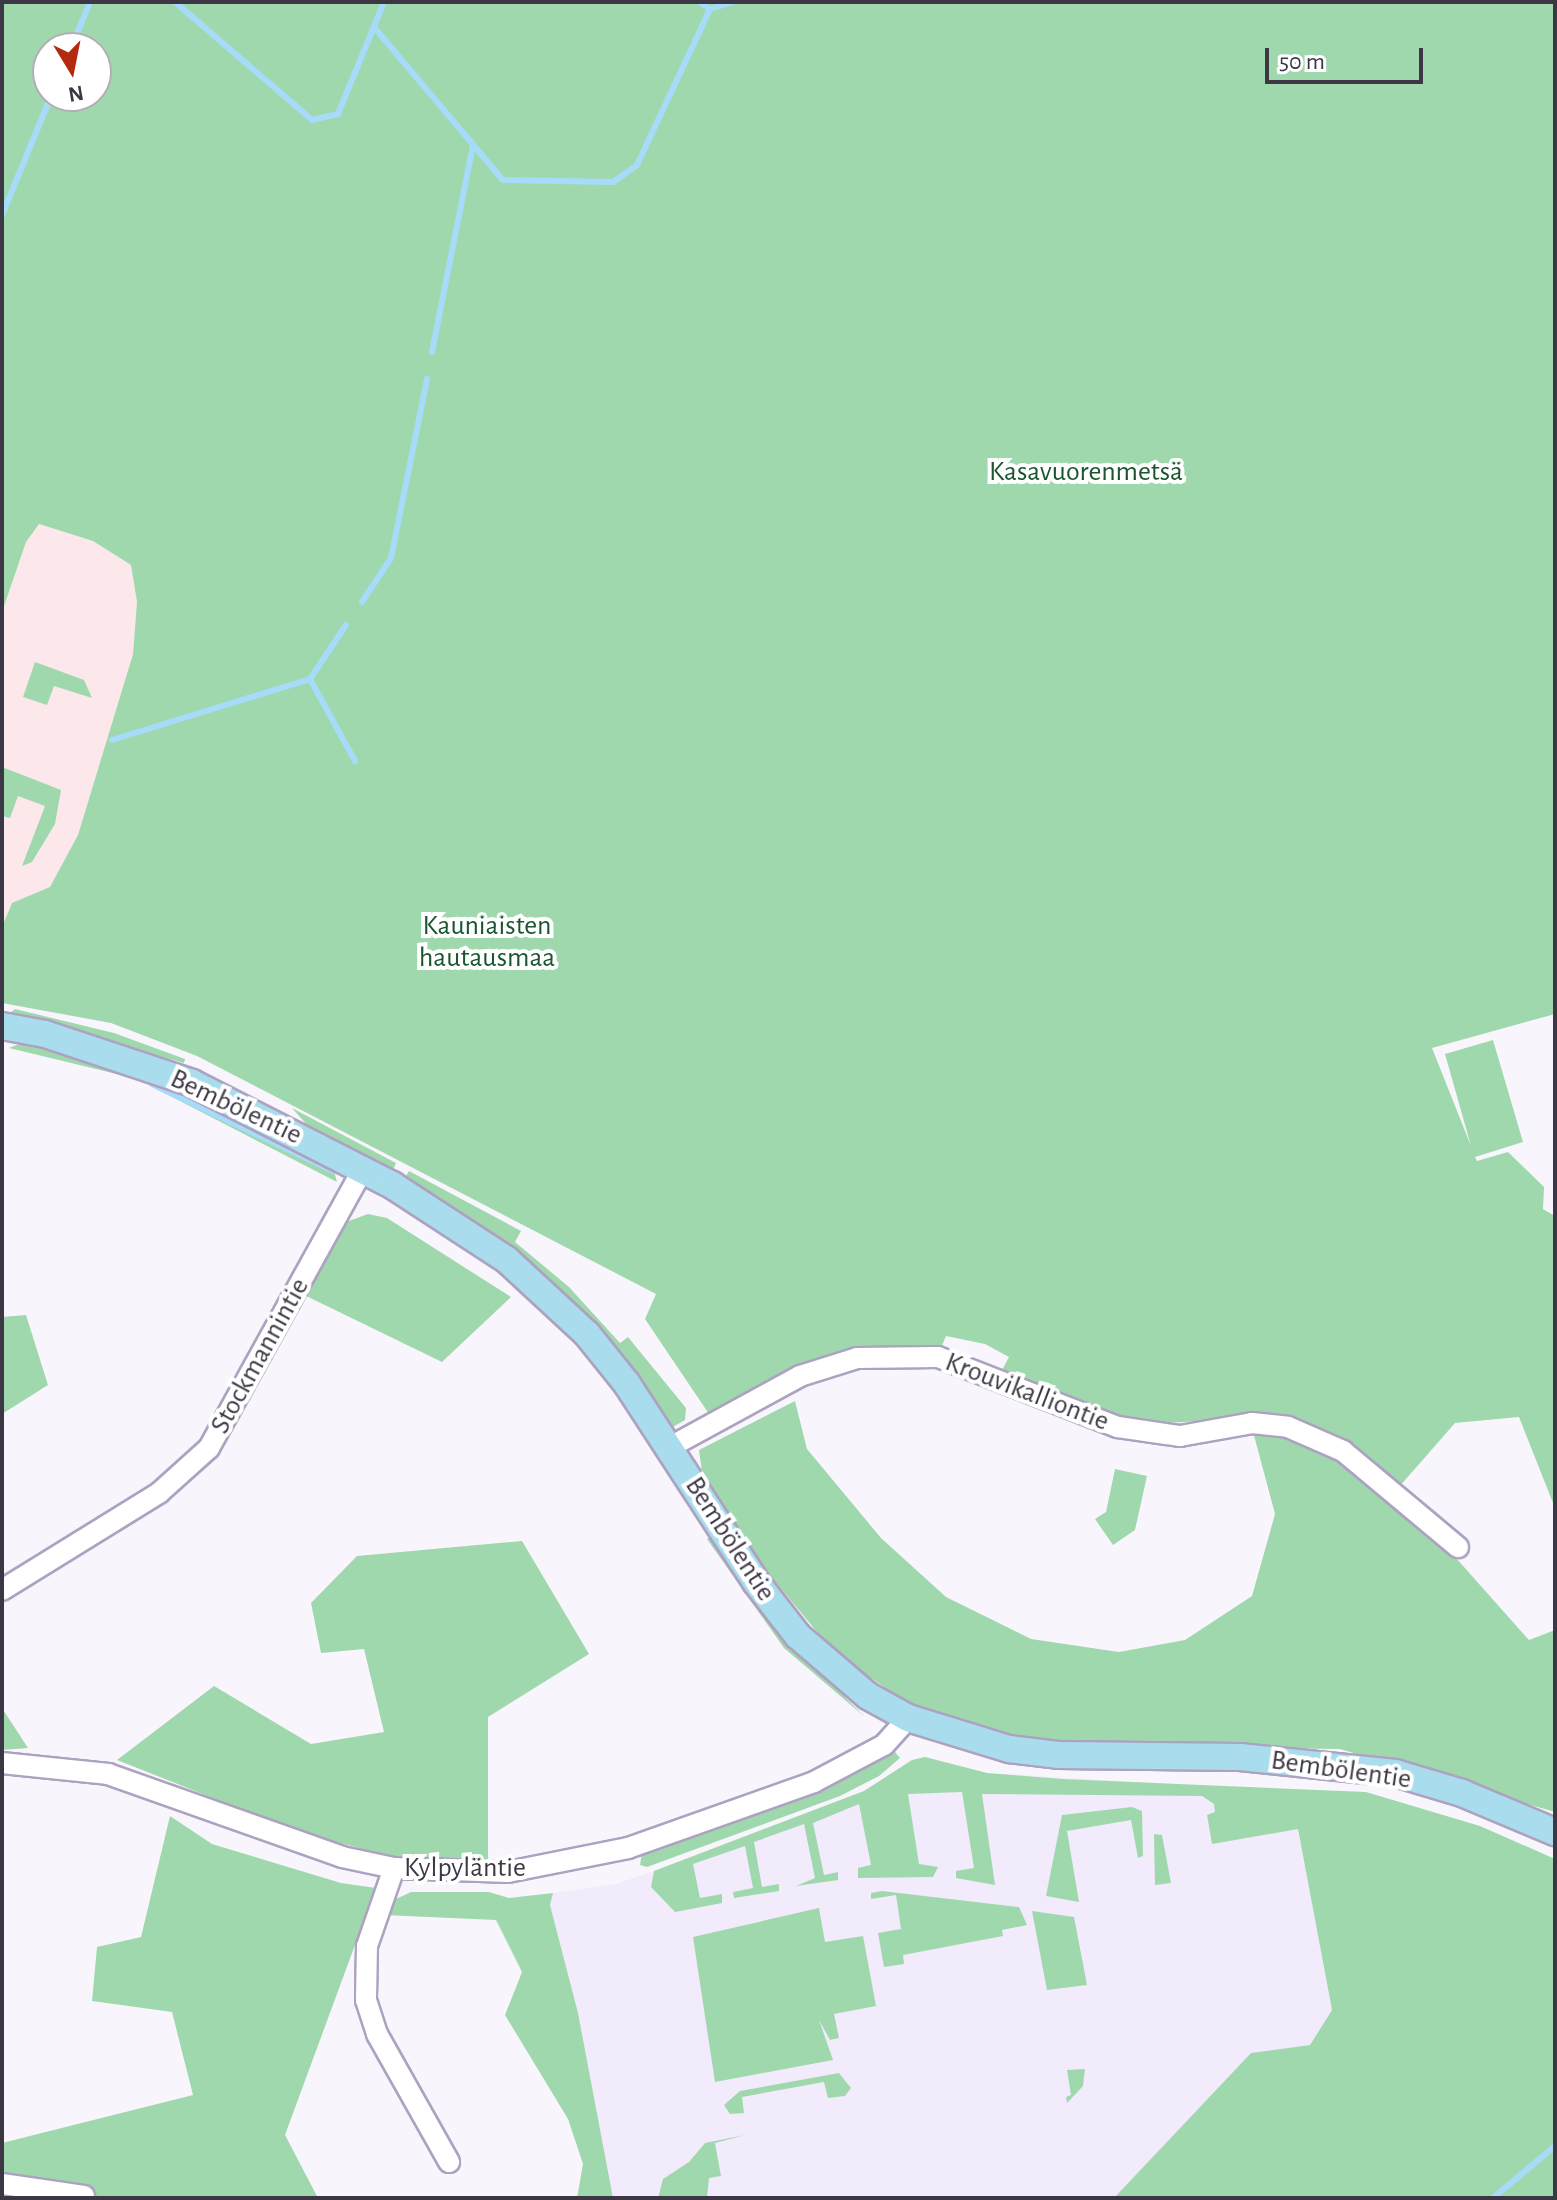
<!DOCTYPE html>
<html>
<head>
<meta charset="utf-8">
<style>
  body { margin:0 }
  #map { position:relative; width:1557px; height:2200px; overflow:hidden; background:#f8f6fc; font-family:"Alegreya Sans",sans-serif }
  div>[style] { position:absolute }
  .built>* { inset:0; background:#f1ebfb }
  .education>* { inset:0; background:#fce7eb }
  .green>* { inset:0; background:#a0d8ae }
  .stream>* { height:6px; margin:-3px; padding:0 3px; transform-origin:3px; border-radius:3px; background:#a7dbfa }
  .roads { filter:drop-shadow(2px 0 #ada2c0) drop-shadow(-2px 0 #ada2c0) drop-shadow(0 2px #ada2c0) drop-shadow(0 -2px #ada2c0) }
  .minor>* { height:20px; margin:-10px; padding:0 10px; transform-origin:10px; border-radius:10px; background:#fff }
  .major>* { height:26px; margin:-13px; padding:0 13px; transform-origin:13px; border-radius:13px; background:#a9ddee }
  span { translate:-50% -50%; white-space:nowrap; text-align:center; line-height:1.15; -webkit-text-stroke:8px #fff; paint-order:stroke }
  .park-label { font-size:28px; color:#1b5530 }
  .street-label { font-size:28px; color:#3c3744 }
  .frame { position:absolute; inset:0; border:4px solid #3c3744; pointer-events:none }
  .north { position:absolute; left:32px; top:32px; width:80px; height:80px; box-sizing:border-box; background:#fff; border:2px solid #b1afb4; border-radius:50%; rotate:170deg; font-size:22px; font-weight:700; line-height:32px; text-align:center; color:#3c3744 }
  .north::after { content:''; display:block; margin:auto; width:28px; height:36px; background:#b5290e; clip-path:polygon(50% 0,100% 100%,50% 72%,0 100%) }
  .scale { position:absolute; left:1265px; top:48px; width:158px; height:36px; box-sizing:border-box; border:4px solid #3c3744; border-top:0; padding-left:10px; font-size:24px; line-height:28px; white-space:nowrap; color:#3c3744; -webkit-text-stroke:6px #fff; paint-order:stroke }
</style>
</head>
<body>
<div id="map">
  <div class="built">
    <i style="clip-path:polygon(925px 1757px,987px 1773px,1291px 1791px,1332px 2010px,1310px 2045px,1251px 2054px,1114px 2198px,613px 2198px,578px 2013px,550px 1905px,553px 1893px,616px 1884px,654px 1871px,864px 1791px,912px 1760px)"></i>
  </div>
  <div class="education">
    <i style="clip-path:polygon(39px 524px,93px 541px,131px 565px,137px 602px,133px 654px,78px 835px,50px 888px,12px 903px,2px 927px,2px 612px,26px 542px)"></i>
  </div>
  <div class="green">
    <i style="clip-path:polygon(evenodd,2px 2px,1555px 2px,1555px 1014px,1432px 1048px,1471px 1146px,1445px 1054px,1493px 1040px,1523px 1142px,1475px 1157px,1477px 1161px,1508px 1152px,1544px 1187px,1543px 1209px,1555px 1216px,1555px 1508px,1519px 1417px,1455px 1423px,1399px 1487px,1356px 1450px,1234px 1419px,1150px 1424px,1093px 1410px,1001px 1372px,1009px 1357px,985px 1344px,946px 1336px,941px 1348px,875px 1347px,795px 1370px,709px 1414px,645px 1319px,656px 1294px,197px 1056px,111px 1023px,2px 1003px,2px 927px,12px 903px,50px 887px,78px 835px,133px 654px,137px 602px,131px 565px,93px 541px,39px 524px,26px 542px,2px 612px,2px 2px,48px 48px,96px 48px,96px 96px,48px 96px,48px 48px)"></i>
    <i style="clip-path:polygon(35px 662px,84px 680px,92px 698px,54px 686px,47px 705px,23px 697px)"></i>
    <i style="clip-path:polygon(2px 767px,61px 790px,55px 824px,32px 862px,22px 866px,45px 806px,18px 796px,10px 818px,2px 816px)"></i>
    <i style="clip-path:polygon(15px 1009px,114px 1033px,185px 1059px,184px 1063px,10px 1013px)"></i>
    <i style="clip-path:polygon(24px 1042px,97px 1061px,129px 1077px,9px 1048px)"></i>
    <i style="clip-path:polygon(149px 1081px,219px 1107px,333px 1167px,337px 1182px,147px 1084px)"></i>
    <i style="clip-path:polygon(292px 1108px,396px 1163px,392px 1172px,307px 1125px)"></i>
    <i style="clip-path:polygon(409px 1171px,521px 1231px,515px 1242px,569px 1287px,620px 1343px,628px 1337px,686px 1408px,685px 1420px,671px 1428px,403px 1181px)"></i>
    <i style="clip-path:polygon(368px 1214px,387px 1218px,511px 1297px,442px 1362px,300px 1293px,346px 1222px)"></i>
    <i style="clip-path:polygon(26px 1315px,48px 1385px,2px 1414px,2px 1317px)"></i>
    <i style="clip-path:polygon(795px 1401px,807px 1449px,881px 1538px,946px 1597px,1031px 1639px,1119px 1652px,1185px 1640px,1252px 1596px,1275px 1514px,1252px 1428px,1288px 1433px,1345px 1460px,1448px 1549px,1529px 1640px,1555px 1630px,1555px 1812px,1340px 1749px,1072px 1746px,984px 1730px,907px 1702px,836px 1655px,755px 1557px,702px 1472px,699px 1450px)"></i>
    <i style="clip-path:polygon(1115px 1469px,1147px 1476px,1135px 1530px,1113px 1545px,1095px 1519px,1106px 1512px)"></i>
    <i style="clip-path:polygon(712px 1536px,787px 1640px,865px 1717px,784px 1648px,707px 1539px)"></i>
    <i style="clip-path:polygon(522px 1541px,589px 1654px,488px 1717px,488px 1861px,388px 1856px,296px 1831px,117px 1760px,214px 1686px,311px 1744px,384px 1732px,364px 1649px,321px 1653px,311px 1603px,357px 1556px)"></i>
    <i style="clip-path:polygon(2px 1708px,28px 1748px,2px 1750px)"></i>
    <i style="clip-path:polygon(895px 1752px,900px 1758px,879px 1776px,840px 1796px,647px 1867px,640px 1865px,642px 1852px)"></i>
    <i style="clip-path:polygon(925px 1757px,987px 1773px,1062px 1779px,1366px 1792px,1480px 1826px,1555px 1859px,1555px 2198px,1114px 2198px,1251px 2053px,1310px 2045px,1332px 2010px,1298px 1829px,1212px 1844px,1207px 1815px,1215px 1812px,1214px 1804px,1202px 1796px,982px 1794px,995px 1885px,956px 1878px,956px 1871px,974px 1868px,962px 1792px,908px 1794px,919px 1864px,938px 1867px,933px 1877px,858px 1878px,858px 1868px,871px 1865px,859px 1804px,813px 1823px,824px 1875px,838px 1872px,838px 1880px,796px 1886px,815px 1878px,804px 1824px,754px 1842px,762px 1887px,779px 1884px,779px 1891px,734px 1898px,733px 1892px,753px 1888px,745px 1846px,693px 1864px,700px 1898px,722px 1894px,722px 1903px,675px 1912px,651px 1887px,654px 1871px,864px 1791px,912px 1760px)"></i>
    <i style="clip-path:polygon(1132px 1807px,1142px 1811px,1143px 1856px,1138px 1858px,1131px 1820px,1067px 1831px,1079px 1902px,1046px 1896px,1062px 1815px)"></i>
    <i style="clip-path:polygon(170px 1816px,212px 1844px,341px 1883px,376px 1888px,285px 2135px,318px 2198px,2px 2198px,2px 2143px,193px 2095px,172px 2012px,92px 2001px,97px 1947px,141px 1937px)"></i>
    <i style="clip-path:polygon(1154px 1834px,1162px 1835px,1171px 1883px,1155px 1885px)"></i>
    <i style="clip-path:polygon(882px 1891px,1019px 1907px,1027px 1925px,1002px 1930px,1003px 1936px,903px 1955px,904px 1964px,884px 1967px,878px 1933px,901px 1929px,896px 1895px,871px 1899px,871px 1893px)"></i>
    <i style="clip-path:polygon(411px 1892px,489px 1892px,509px 1898px,553px 1893px,550px 1905px,578px 2013px,613px 2198px,577px 2198px,583px 2164px,568px 2119px,505px 2015px,522px 1972px,496px 1920px,384px 1915px,396px 1899px)"></i>
    <i style="clip-path:polygon(819px 1908px,825px 1942px,863px 1936px,876px 2006px,834px 2014px,839px 2038px,830px 2040px,819px 2020px,833px 2060px,715px 2082px,693px 1937px)"></i>
    <i style="clip-path:polygon(1032px 1911px,1074px 1917px,1087px 1985px,1047px 1990px)"></i>
    <i style="clip-path:polygon(1085px 2069px,1083px 2086px,1067px 2103px,1066px 2097px,1071px 2095px,1067px 2070px)"></i>
    <i style="clip-path:polygon(839px 2073px,851px 2088px,845px 2096px,828px 2098px,824px 2082px,742px 2097px,744px 2113px,730px 2114px,724px 2105px,740px 2091px)"></i>
    <i style="clip-path:polygon(745px 2135px,715px 2143px,721px 2176px,709px 2178px,707px 2198px,658px 2198px,663px 2179px,689px 2162px,705px 2143px)"></i>
  </div>
  <div class="stream">
    <i style="left:175px;top:2px;width:181px;rotate:40.7deg"></i>
    <i style="left:312px;top:120px;width:27px;rotate:-13deg"></i>
    <i style="left:338px;top:114px;width:121px;rotate:-67.7deg"></i>
    <i style="left:700px;top:2px;width:12px;rotate:35deg"></i>
    <i style="left:710px;top:9px;width:24px;rotate:-17deg"></i>
    <i style="left:374px;top:27px;width:200px;rotate:49.9deg"></i>
    <i style="left:503px;top:180px;width:110px;rotate:1deg"></i>
    <i style="left:613px;top:182px;width:29px;rotate:-35deg"></i>
    <i style="left:637px;top:165px;width:172px;rotate:-64.9deg"></i>
    <i style="left:71px;top:48px;width:50px;rotate:-67.6deg"></i>
    <i style="left:2px;top:215px;width:129px;rotate:-67.6deg"></i>
    <i style="left:432px;top:352px;width:211px;rotate:-78.8deg"></i>
    <i style="left:362px;top:602px;width:53px;rotate:-56.6deg"></i>
    <i style="left:391px;top:558px;width:183px;rotate:-78.6deg"></i>
    <i style="left:346px;top:625px;width:65px;rotate:123.7deg"></i>
    <i style="left:310px;top:679px;width:94px;rotate:61.2deg"></i>
    <i style="left:112px;top:740px;width:207px;rotate:-17.1deg"></i>
    <i style="left:152px;top:1084px;width:201px;rotate:25.7deg"></i>
    <i style="left:1493px;top:2198px;width:81px;rotate:-40deg"></i>
  </div>
  <div class="roads">
    <div class="minor">
      <i style="left:670px;top:1447px;width:148px;rotate:-28.6deg"></i>
      <i style="left:800px;top:1376px;width:60px;rotate:-17.5deg"></i>
      <i style="left:857px;top:1358px;width:81px;rotate:-0.7deg"></i>
      <i style="left:938px;top:1357px;width:193px;rotate:21.3deg"></i>
      <i style="left:1118px;top:1427px;width:63px;rotate:8.3deg"></i>
      <i style="left:1180px;top:1436px;width:73px;rotate:-10.2deg"></i>
      <i style="left:1252px;top:1423px;width:36px;rotate:6deg"></i>
      <i style="left:1288px;top:1427px;width:60px;rotate:23.6deg"></i>
      <i style="left:1343px;top:1451px;width:150px;rotate:39.9deg"></i>
      <i style="left:2px;top:1590px;width:185px;rotate:-31.7deg"></i>
      <i style="left:159px;top:1493px;width:67px;rotate:-42deg"></i>
      <i style="left:209px;top:1448px;width:319px;rotate:-61.1deg"></i>
      <i style="left:2px;top:1763px;width:107px;rotate:5.9deg"></i>
      <i style="left:108px;top:1774px;width:248px;rotate:19.5deg"></i>
      <i style="left:342px;top:1857px;width:53px;rotate:11.9deg"></i>
      <i style="left:394px;top:1868px;width:114px;rotate:2deg"></i>
      <i style="left:508px;top:1872px;width:122px;rotate:-11.3deg"></i>
      <i style="left:628px;top:1848px;width:197px;rotate:-19.5deg"></i>
      <i style="left:814px;top:1782px;width:79px;rotate:-27.9deg"></i>
      <i style="left:884px;top:1745px;width:36px;rotate:-48deg"></i>
      <i style="left:394px;top:1868px;width:83px;rotate:109.1deg"></i>
      <i style="left:367px;top:1946px;width:54px;rotate:91.1deg"></i>
      <i style="left:366px;top:2000px;width:36px;rotate:72deg"></i>
      <i style="left:377px;top:2034px;width:147px;rotate:60.6deg"></i>
      <i style="left:2px;top:2184px;width:83px;rotate:8.3deg"></i>
    </div>
    <div class="major">
      <i style="left:2px;top:1026px;width:44px;rotate:10.5deg"></i>
      <i style="left:45px;top:1034px;width:155px;rotate:18.4deg"></i>
      <i style="left:192px;top:1083px;width:225px;rotate:27deg"></i>
      <i style="left:392px;top:1185px;width:137px;rotate:33.1deg"></i>
      <i style="left:507px;top:1260px;width:109px;rotate:42.8deg"></i>
      <i style="left:587px;top:1334px;width:64px;rotate:51.3deg"></i>
      <i style="left:627px;top:1384px;width:236px;rotate:56.9deg"></i>
      <i style="left:756px;top:1582px;width:68px;rotate:52.1deg"></i>
      <i style="left:798px;top:1636px;width:92px;rotate:40.6deg"></i>
      <i style="left:868px;top:1696px;width:46px;rotate:28.8deg"></i>
      <i style="left:908px;top:1718px;width:106px;rotate:17.1deg"></i>
      <i style="left:1009px;top:1749px;width:49px;rotate:7deg"></i>
      <i style="left:1058px;top:1755px;width:182px;rotate:0.6deg"></i>
      <i style="left:1240px;top:1757px;width:156px;rotate:5.9deg"></i>
      <i style="left:1395px;top:1773px;width:70px;rotate:16.6deg"></i>
      <i style="left:1462px;top:1793px;width:101px;rotate:22.8deg"></i>
    </div>
  </div>
  <div class="park-label">
    <span style="left:1086px;top:472px">Kasavuorenmetsä</span>
    <span style="left:487px;top:942px">Kauniaisten<br>hautausmaa</span>
  </div>
  <div class="street-label">
    <span style="left:236px;top:1107px;rotate:25deg">Bembölentie</span>
    <span style="left:260px;top:1356px;rotate:-61deg">Stockmannintie</span>
    <span style="left:1027px;top:1392px;rotate:21deg">Krouvikalliontie</span>
    <span style="left:730px;top:1539px;rotate:57deg">Bembölentie</span>
    <span style="left:1341px;top:1770px;rotate:8deg">Bembölentie</span>
    <span style="left:465px;top:1868px">Kylpyläntie</span>
  </div>
  <div class="frame"></div>
  <div class="north">N</div>
  <div class="scale">50 m</div>
</div>
</body>
</html>
